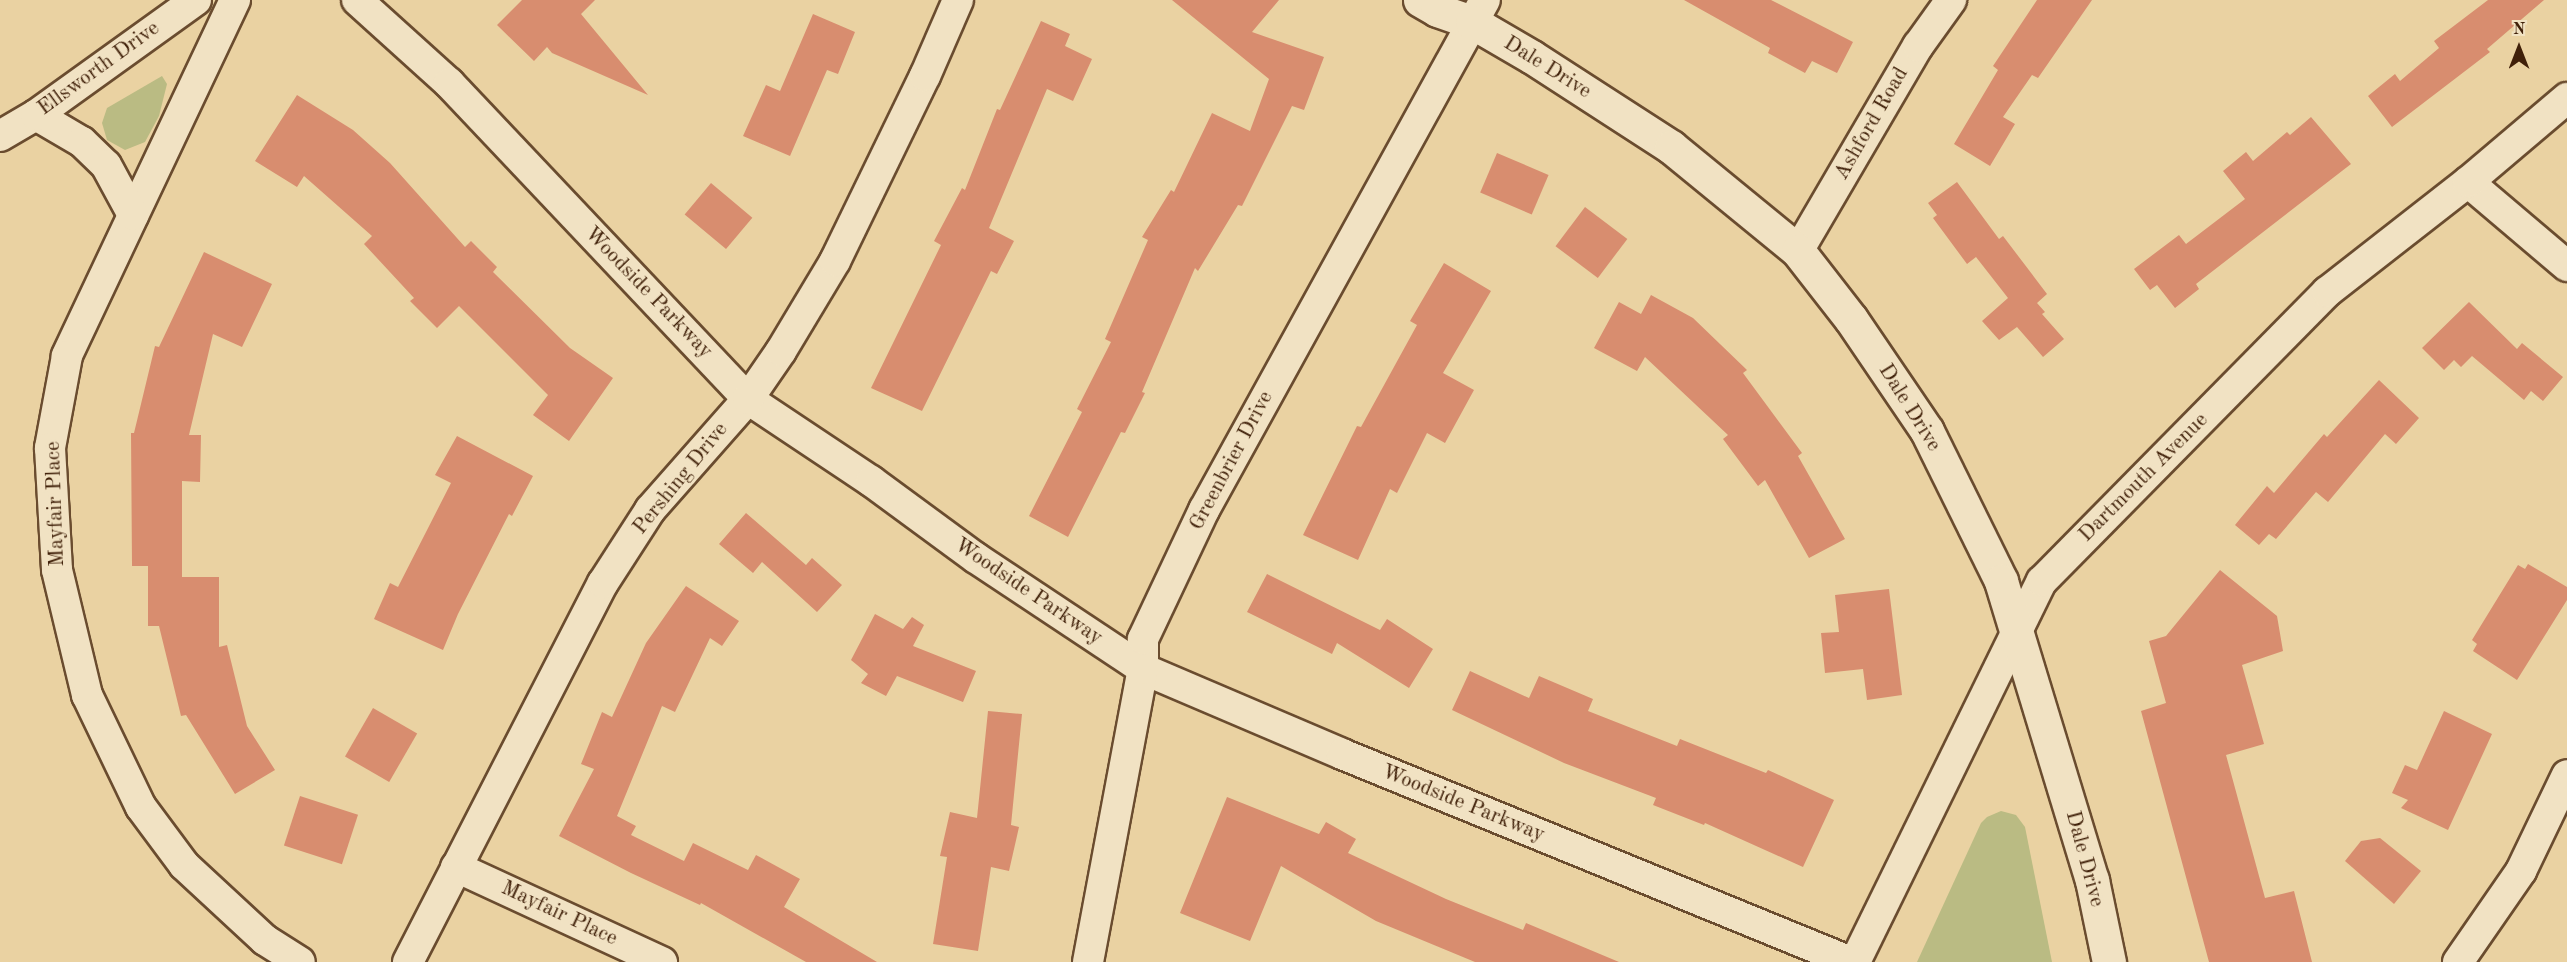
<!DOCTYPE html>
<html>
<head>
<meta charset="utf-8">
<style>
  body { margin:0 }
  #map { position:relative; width:2567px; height:962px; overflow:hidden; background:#ead2a2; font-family:"Old Standard TT",serif }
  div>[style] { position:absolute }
  .green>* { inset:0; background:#babb83 }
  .building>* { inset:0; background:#d88d6f; transform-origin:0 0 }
  .roads { filter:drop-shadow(2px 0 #6a4c2f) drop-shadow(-2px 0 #6a4c2f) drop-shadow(0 2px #6a4c2f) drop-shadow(0 -2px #6a4c2f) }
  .street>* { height:30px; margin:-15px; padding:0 15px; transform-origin:15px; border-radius:15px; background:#f1e2c3 }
  .secondary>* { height:33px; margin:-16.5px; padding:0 16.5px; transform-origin:16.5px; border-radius:16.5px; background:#f1e2c3 }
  span { translate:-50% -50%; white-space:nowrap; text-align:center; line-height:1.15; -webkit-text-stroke:4.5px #f1e2c3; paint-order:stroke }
  .street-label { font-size:21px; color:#402009 }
  .north { position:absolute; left:2489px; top:18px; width:60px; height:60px; -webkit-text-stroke:4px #f1e2c3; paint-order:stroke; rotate:0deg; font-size:16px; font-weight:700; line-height:24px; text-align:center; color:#402009 }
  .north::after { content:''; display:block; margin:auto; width:21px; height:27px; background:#402009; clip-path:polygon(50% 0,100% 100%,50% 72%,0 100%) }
</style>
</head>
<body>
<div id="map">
  <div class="green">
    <i style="clip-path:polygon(162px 76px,167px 84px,159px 116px,145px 142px,125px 150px,107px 140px,102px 123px,107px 108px)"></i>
    <i style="clip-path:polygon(2001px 811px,2016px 815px,2025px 827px,2052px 962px,1917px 962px,1981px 823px,1987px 817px)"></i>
  </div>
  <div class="building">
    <i style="clip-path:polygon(522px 0,595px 0,581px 14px,648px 95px,552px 53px,547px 47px,534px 61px,497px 25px)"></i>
    <i style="clip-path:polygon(1172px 0,1279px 0,1252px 32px,1324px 57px,1304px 110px,1292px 106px,1242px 206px,1238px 205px,1198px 271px,1195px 268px,1142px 392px,1145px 393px,1125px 433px,1121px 432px,1068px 537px,1029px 516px,1082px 412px,1077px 409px,1111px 342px,1105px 339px,1148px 240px,1142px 237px,1171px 190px,1174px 192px,1212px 113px,1250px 131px,1269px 79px)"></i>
    <i style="clip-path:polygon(1684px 0,1771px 0,1853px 42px,1837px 73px,1812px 61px,1805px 73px,1768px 53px,1770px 48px)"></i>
    <i style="clip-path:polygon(2037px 0,2092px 0,2038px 78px,2032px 75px,2003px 117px,2015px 124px,1990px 166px,1954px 144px,1998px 70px,1993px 66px)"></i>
    <i style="clip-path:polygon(2488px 0,2544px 0,2487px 49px,2490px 52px,2392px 127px,2368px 96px,2395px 74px,2400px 81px,2439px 48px,2434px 41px)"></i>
    <i style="clip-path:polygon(813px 14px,855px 32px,838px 74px,827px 70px,790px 156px,743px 136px,766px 85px,780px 91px)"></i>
    <i style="clip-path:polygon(1041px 21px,1070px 34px,1065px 46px,1092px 59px,1073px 101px,1047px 89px,989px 228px,1014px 241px,997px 274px,991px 271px,922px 411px,871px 388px,941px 245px,934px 241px,962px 188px,965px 190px,997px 109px,1000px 110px)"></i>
    <i style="clip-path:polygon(297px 95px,353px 130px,390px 163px,465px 247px,471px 241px,497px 267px,493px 272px,570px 348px,613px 378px,569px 441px,533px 415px,548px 395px,459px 306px,437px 328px,410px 301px,414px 298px,364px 244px,372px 236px,304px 176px,297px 187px,255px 161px)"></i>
    <i style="clip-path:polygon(2311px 117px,2351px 164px,2196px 284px,2199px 289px,2175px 308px,2157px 285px,2150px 290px,2134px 269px,2179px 235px,2186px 244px,2245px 199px,2223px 171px,2246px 152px,2253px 161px,2287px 132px,2290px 135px)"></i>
    <i style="left:1497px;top:153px;width:56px;height:43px;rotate:23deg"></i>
    <i style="clip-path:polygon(1957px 182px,1999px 239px,2003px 236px,2047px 294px,2037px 303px,2045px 312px,2042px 314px,2064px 339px,2043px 357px,2017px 327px,1999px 340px,1982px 321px,2008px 298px,1976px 257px,1967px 264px,1933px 218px,1937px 215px,1928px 203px)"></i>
    <i style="left:711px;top:183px;width:54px;height:41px;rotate:40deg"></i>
    <i style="left:1585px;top:207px;width:53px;height:49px;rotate:37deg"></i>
    <i style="clip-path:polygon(204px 252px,272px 284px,242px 347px,213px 334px,189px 435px,201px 435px,200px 482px,182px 481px,182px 577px,219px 577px,219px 647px,227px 645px,247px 726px,275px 770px,235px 794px,186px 715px,181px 716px,159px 626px,148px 626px,148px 566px,132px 566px,131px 433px,134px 433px,155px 346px,159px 347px)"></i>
    <i style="clip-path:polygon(1444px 263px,1491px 291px,1443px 373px,1474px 390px,1445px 443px,1427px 433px,1397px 493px,1390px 489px,1358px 560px,1303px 535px,1357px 426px,1361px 427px,1417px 325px,1410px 321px)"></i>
    <i style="clip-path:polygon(1651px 295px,1693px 318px,1747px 370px,1743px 373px,1802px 453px,1798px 456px,1845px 539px,1809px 558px,1765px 480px,1758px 486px,1723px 439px,1728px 435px,1645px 357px,1637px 371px,1594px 348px,1619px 302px,1641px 314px)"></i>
    <i style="clip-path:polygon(2469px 302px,2517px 349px,2522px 343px,2563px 377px,2543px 401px,2531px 391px,2524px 400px,2472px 356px,2461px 367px,2454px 360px,2444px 370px,2422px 348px)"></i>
    <i style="clip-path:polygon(2379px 380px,2419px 418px,2396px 444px,2385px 434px,2328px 502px,2316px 492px,2276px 539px,2269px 534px,2259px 545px,2235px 525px,2267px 486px,2274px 493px,2324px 434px,2327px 437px)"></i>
    <i style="clip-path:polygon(457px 436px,533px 476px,512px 516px,509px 514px,458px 614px,443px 650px,374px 619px,390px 583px,398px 587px,451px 483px,435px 475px)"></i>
    <i style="clip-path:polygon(746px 513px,806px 565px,812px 558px,842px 585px,817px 612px,762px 562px,753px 573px,719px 544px)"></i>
    <i style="clip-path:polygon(2528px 564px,2567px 587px,2567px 600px,2517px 680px,2473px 651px,2477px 644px,2472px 640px,2518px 565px,2525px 569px)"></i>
    <i style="clip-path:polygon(2220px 570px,2277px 616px,2283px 651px,2242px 665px,2264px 744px,2226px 755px,2265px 898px,2294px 891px,2312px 962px,2209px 962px,2141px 711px,2166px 703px,2149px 641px,2166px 636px)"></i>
    <i style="clip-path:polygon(1267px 574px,1380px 630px,1387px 619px,1433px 649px,1409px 688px,1337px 643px,1332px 654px,1247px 612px)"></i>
    <i style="clip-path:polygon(686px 586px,739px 621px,722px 646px,710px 638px,675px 712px,662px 706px,617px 816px,636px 826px,631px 835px,684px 861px,693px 843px,748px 870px,756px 855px,800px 879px,784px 907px,877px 962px,806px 962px,701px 903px,700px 905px,631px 873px,559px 836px,594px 769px,581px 764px,602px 712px,612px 717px,646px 643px)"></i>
    <i style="clip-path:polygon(1889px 589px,1902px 695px,1867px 700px,1863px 669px,1825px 673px,1821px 633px,1839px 632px,1835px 595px)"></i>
    <i style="clip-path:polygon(875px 614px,903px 629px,912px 617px,924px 625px,913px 646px,976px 671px,963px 702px,897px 676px,886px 696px,861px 683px,868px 674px,851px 660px)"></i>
    <i style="clip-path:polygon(1470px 671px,1529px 698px,1539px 676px,1593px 699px,1588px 711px,1677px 746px,1680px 739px,1766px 773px,1768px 770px,1834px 800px,1803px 867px,1705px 823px,1704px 825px,1653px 805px,1656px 798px,1564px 763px,1452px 710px)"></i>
    <i style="left:373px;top:708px;width:51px;height:56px;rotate:30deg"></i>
    <i style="clip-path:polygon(988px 711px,1022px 714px,1011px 825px,1019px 827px,1009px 871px,991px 867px,978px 951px,933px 944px,947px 857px,940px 856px,950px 812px,977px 818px)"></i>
    <i style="clip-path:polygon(2444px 711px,2492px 734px,2448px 830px,2401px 808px,2408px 800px,2392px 793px,2405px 765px,2417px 770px)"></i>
    <i style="left:300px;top:796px;width:61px;height:52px;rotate:18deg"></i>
    <i style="clip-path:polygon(1227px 797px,1319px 834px,1326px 822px,1356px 839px,1348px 853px,1446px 899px,1523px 930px,1526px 923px,1619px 962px,1475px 962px,1376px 921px,1281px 866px,1250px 941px,1180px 913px)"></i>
    <i style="clip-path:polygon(2380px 838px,2421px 871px,2394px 904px,2345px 861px,2361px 841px)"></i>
  </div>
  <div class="roads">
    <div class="street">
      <i style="left:235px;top:0;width:394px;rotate:115.3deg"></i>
      <i style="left:67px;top:356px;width:94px;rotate:100.5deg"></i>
      <i style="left:50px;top:448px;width:122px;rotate:86.7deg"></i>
      <i style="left:57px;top:570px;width:129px;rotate:76.5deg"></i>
      <i style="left:87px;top:695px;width:124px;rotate:64.3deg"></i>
      <i style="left:141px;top:807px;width:72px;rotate:53.4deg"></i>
      <i style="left:184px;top:865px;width:110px;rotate:42.8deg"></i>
      <i style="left:265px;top:940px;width:41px;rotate:32.2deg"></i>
      <i style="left:357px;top:0;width:124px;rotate:42.1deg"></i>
      <i style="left:449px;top:83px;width:435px;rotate:46.6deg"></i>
      <i style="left:748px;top:399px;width:148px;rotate:33.7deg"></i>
      <i style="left:871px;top:481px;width:130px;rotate:36.3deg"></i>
      <i style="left:976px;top:558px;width:201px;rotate:33.6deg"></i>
      <i style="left:1143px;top:669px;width:216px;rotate:23.1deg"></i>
      <i style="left:1342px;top:754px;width:544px;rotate:22.23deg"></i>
      <i style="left:36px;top:115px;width:53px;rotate:30.4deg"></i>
      <i style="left:82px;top:142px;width:33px;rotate:44deg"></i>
      <i style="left:106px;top:165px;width:57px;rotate:61.6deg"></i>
      <i style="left:0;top:136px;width:42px;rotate:-30.3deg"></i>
      <i style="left:36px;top:115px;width:197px;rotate:-35.7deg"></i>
      <i style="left:2468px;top:182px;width:130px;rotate:40.3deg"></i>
      <i style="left:1798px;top:251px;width:238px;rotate:-59.7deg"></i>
      <i style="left:1918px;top:46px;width:57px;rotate:-54.3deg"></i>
      <i style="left:456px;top:867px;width:227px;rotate:24.8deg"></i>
      <i style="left:408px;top:962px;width:426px;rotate:-62.8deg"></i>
      <i style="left:603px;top:583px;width:87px;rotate:-57.2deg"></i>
      <i style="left:650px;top:510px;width:148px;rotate:-48.6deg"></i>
      <i style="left:748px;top:399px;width:58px;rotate:-55.5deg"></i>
      <i style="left:781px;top:351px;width:105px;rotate:-59deg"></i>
      <i style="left:835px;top:261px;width:206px;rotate:-64.1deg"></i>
      <i style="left:925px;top:76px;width:83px;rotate:-66.5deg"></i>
      <i style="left:1088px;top:962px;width:298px;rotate:-79.4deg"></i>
      <i style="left:1143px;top:669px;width:30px;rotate:-90deg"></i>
      <i style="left:1143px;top:639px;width:143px;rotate:-64.7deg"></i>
      <i style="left:1204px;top:510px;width:582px;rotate:-61.15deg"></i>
      <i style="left:1855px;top:962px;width:424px;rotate:-63.9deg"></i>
      <i style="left:2042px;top:581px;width:406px;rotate:-45.4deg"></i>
      <i style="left:2327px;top:292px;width:179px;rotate:-38deg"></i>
      <i style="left:2468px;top:182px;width:130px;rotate:-40.3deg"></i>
      <i style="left:2458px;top:962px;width:111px;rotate:-55.3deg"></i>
      <i style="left:2521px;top:871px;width:106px;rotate:-64.4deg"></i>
    </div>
    <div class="secondary">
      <i style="left:1420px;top:0;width:20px;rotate:30deg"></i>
      <i style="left:1437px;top:10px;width:37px;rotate:19deg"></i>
      <i style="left:1472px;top:22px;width:69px;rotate:30.3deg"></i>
      <i style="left:1532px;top:57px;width:166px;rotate:32.9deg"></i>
      <i style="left:1671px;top:147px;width:164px;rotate:39.3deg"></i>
      <i style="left:1798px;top:251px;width:86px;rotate:52.1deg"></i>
      <i style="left:1851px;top:319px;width:135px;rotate:55.8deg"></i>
      <i style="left:1927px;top:431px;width:167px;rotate:63.7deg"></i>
      <i style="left:2001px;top:581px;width:313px;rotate:73.1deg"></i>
      <i style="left:2092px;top:880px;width:84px;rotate:78.3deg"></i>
    </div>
  </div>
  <div class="street-label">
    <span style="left:1547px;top:68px;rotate:32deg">Dale Drive</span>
    <span style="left:99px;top:69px;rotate:-36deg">Ellsworth Drive</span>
    <span style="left:1872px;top:124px;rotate:-60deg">Ashford Road</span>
    <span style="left:648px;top:293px;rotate:46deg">Woodside Parkway</span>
    <span style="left:1909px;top:408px;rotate:58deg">Dale Drive</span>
    <span style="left:1232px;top:461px;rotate:-62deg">Greenbrier Drive</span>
    <span style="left:2144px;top:478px;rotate:-45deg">Dartmouth Avenue</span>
    <span style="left:681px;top:479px;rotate:-51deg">Pershing Drive</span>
    <span style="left:56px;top:504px;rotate:-92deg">Mayfair Place</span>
    <span style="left:1028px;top:592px;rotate:34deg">Woodside Parkway</span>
    <span style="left:1463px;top:804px;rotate:22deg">Woodside Parkway</span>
    <span style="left:2084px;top:859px;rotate:75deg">Dale Drive</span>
    <span style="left:559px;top:914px;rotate:25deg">Mayfair Place</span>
  </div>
  <div class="north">N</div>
</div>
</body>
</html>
